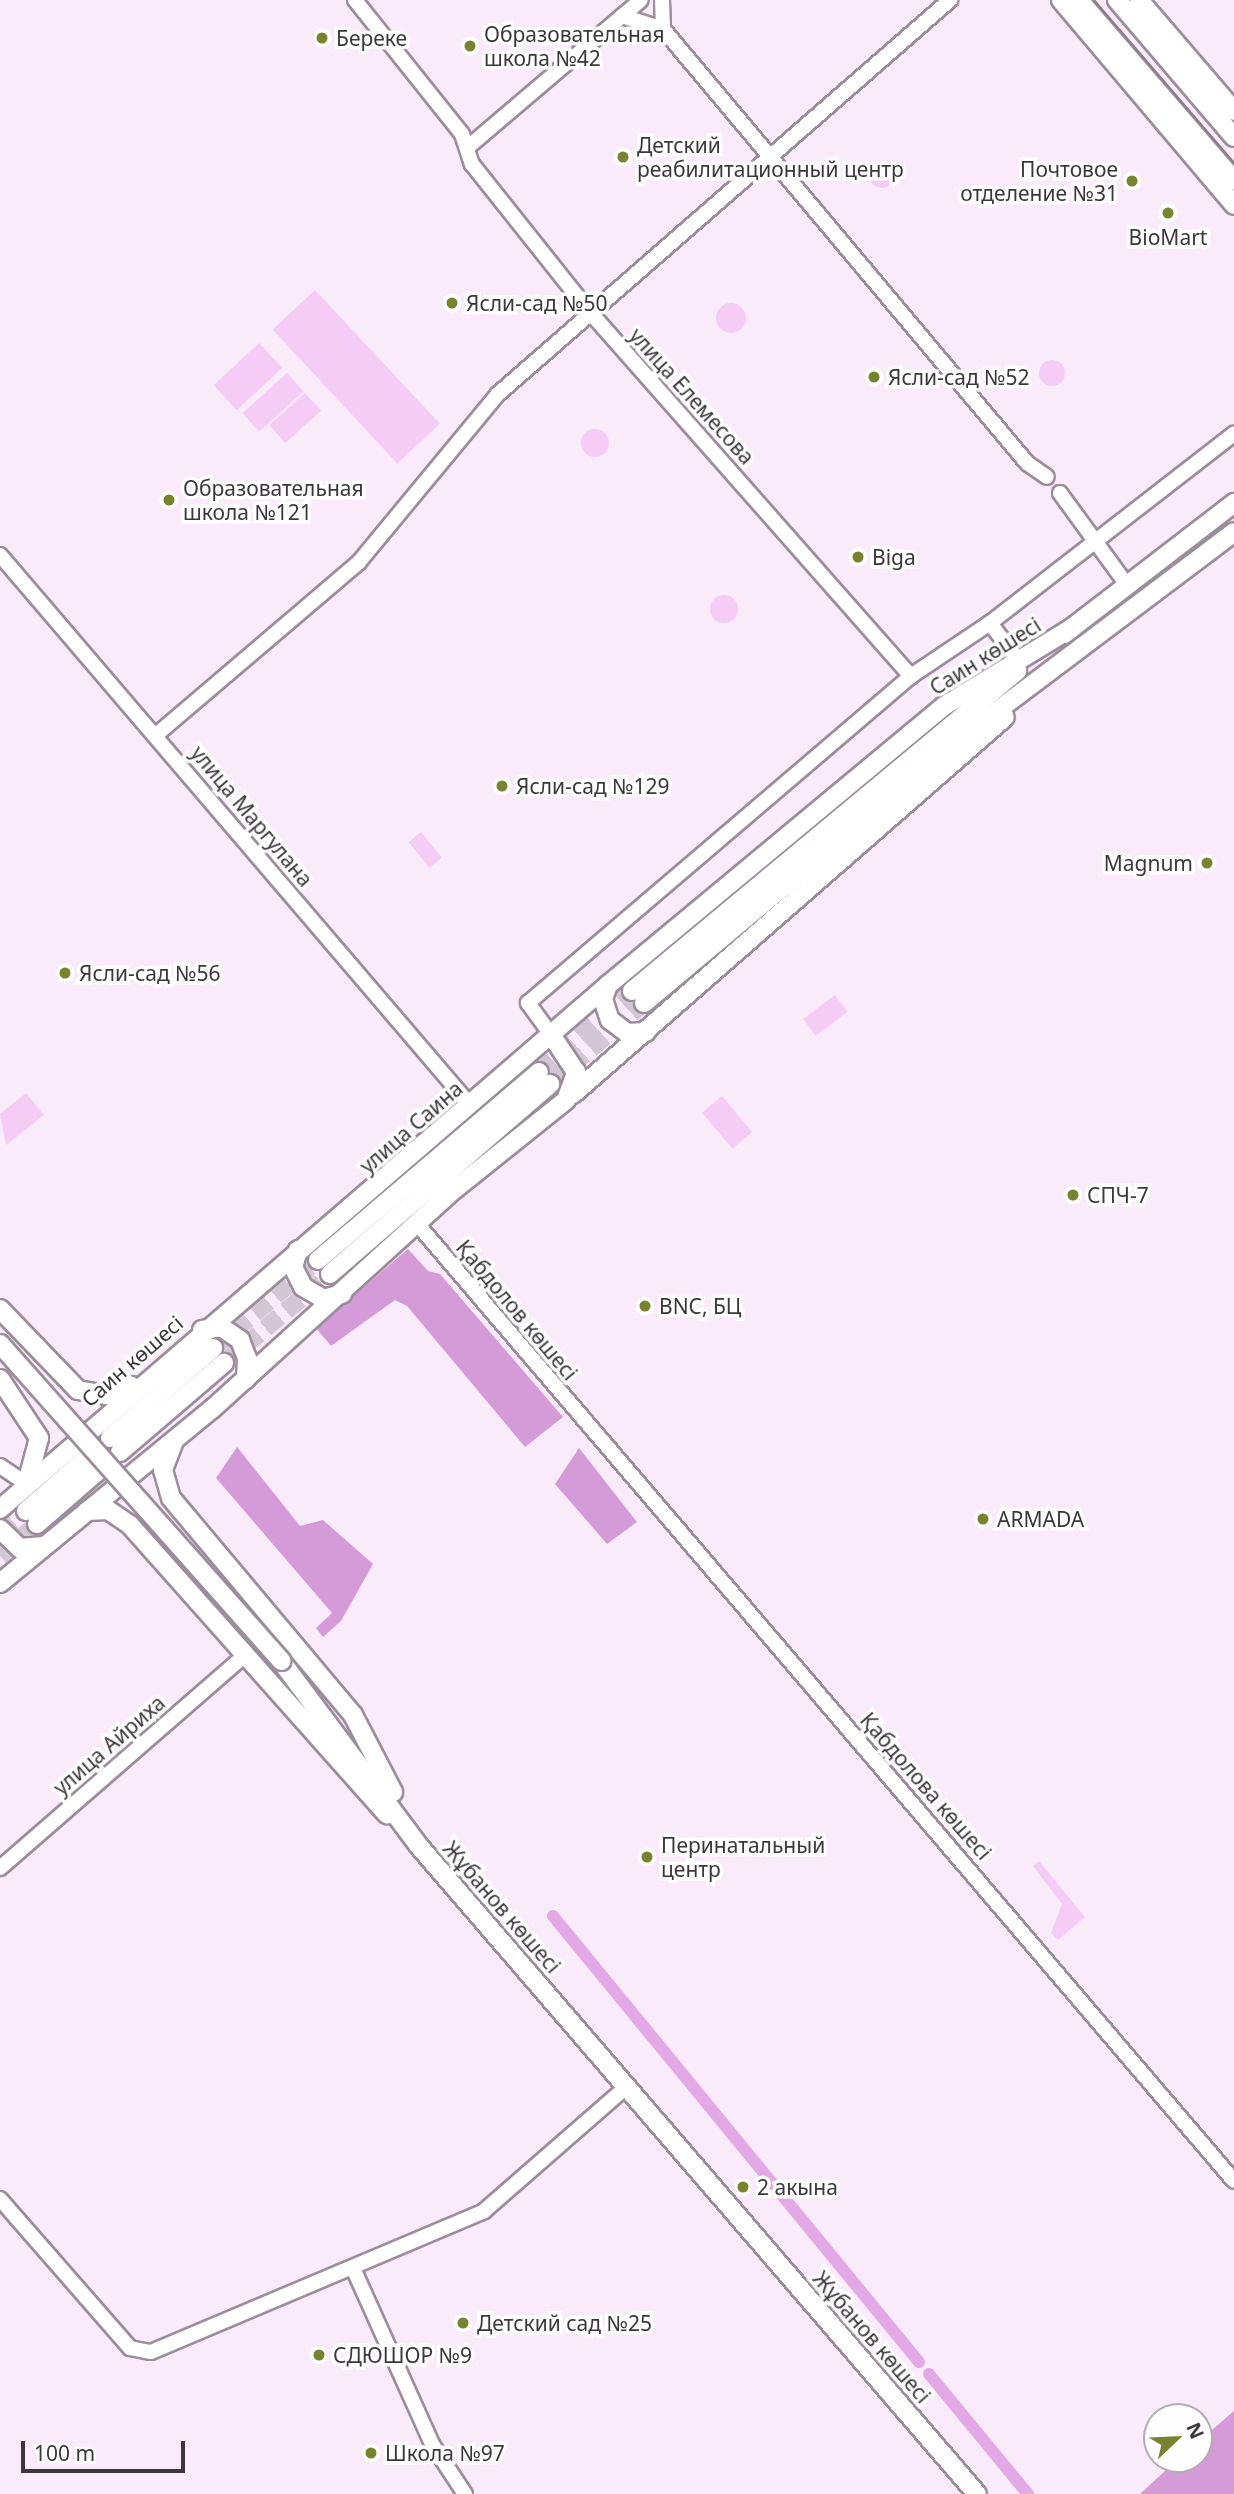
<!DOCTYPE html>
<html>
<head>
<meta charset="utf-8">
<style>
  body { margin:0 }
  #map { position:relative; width:1234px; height:2494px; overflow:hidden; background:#faebfb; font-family:"Noto Sans",sans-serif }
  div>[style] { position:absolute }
  .green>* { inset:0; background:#f4ccf5; transform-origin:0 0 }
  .round { border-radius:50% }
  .forest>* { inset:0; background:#d59bd8 }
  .canal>* { height:12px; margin:-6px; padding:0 6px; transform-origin:6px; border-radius:6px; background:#e3a8e6 }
  .major-tunnel>* { height:18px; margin-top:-9px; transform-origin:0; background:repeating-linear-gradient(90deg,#d4c7d5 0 18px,transparent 0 27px) }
  .roads { filter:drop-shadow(2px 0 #9b8d9b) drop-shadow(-2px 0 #9b8d9b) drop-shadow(0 2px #9b8d9b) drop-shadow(0 -2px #9b8d9b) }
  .minor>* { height:14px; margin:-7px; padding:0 7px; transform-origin:7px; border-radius:7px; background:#fff }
  .major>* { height:18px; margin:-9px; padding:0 9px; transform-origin:9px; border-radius:9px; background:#fff }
  .tram>* { height:2px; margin:-1px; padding:0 1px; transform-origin:1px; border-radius:1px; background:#887e88 }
  .bridges { filter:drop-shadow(2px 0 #9b8d9b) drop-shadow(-2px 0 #9b8d9b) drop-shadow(0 2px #9b8d9b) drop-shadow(0 -2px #9b8d9b) }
  .major-bridge>* { height:18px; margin:-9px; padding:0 9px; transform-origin:9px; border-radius:9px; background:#fff }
  .dots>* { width:19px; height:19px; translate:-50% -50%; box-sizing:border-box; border:4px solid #fefefe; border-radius:50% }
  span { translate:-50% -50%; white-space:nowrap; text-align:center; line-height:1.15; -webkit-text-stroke:7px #fefefe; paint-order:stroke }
  .poi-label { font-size:21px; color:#3d373d }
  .left { translate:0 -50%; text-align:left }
  .right { translate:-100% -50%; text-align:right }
  .street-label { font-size:21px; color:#3d373d }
  .north { position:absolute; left:1143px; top:2403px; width:70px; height:70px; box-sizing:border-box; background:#fefefe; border:2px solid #b1aeb1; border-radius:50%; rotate:67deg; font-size:19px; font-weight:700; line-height:28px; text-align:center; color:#3d373d }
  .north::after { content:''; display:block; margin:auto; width:24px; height:32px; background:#79822e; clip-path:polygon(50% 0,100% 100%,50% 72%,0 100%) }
  .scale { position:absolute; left:21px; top:2441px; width:164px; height:32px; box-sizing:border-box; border:4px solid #3d373d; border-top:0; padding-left:9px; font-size:21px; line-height:24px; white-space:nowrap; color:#3d373d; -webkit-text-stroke:5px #fefefe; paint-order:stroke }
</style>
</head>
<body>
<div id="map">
  <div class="green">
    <i class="round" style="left:869px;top:162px;width:26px;height:26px"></i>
    <i style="left:315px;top:290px;width:183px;height:58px;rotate:47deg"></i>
    <i class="round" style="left:716px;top:303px;width:30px;height:30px"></i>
    <i style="left:259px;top:343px;width:34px;height:62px;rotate:47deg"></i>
    <i class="round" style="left:1039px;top:360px;width:26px;height:26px"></i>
    <i style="left:287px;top:373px;width:25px;height:60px;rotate:48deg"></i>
    <i style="left:305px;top:393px;width:24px;height:48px;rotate:48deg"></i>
    <i class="round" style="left:581px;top:429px;width:28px;height:28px"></i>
    <i class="round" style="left:710px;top:595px;width:28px;height:28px"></i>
    <i style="left:421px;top:832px;width:33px;height:16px;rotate:51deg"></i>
    <i style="left:835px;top:995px;width:21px;height:40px;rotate:53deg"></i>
    <i style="clip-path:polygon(26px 1093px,44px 1115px,6px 1145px,0 1114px)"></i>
    <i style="left:722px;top:1096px;width:47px;height:26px;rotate:50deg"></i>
    <i style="clip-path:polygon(1039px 1861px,1085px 1917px,1058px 1940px,1051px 1933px,1062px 1904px,1033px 1866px)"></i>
  </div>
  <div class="forest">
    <i style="clip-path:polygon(408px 1249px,428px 1271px,440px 1274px,563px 1417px,525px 1447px,407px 1306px,395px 1300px,331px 1346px,316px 1328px)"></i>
    <i style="clip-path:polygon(237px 1447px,300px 1526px,323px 1520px,373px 1564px,341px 1621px,323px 1637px,316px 1628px,332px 1613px,216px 1478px)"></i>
    <i style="clip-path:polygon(579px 1448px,637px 1522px,607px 1544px,555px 1484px)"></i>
    <i style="clip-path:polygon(1234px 2411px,1234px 2494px,1140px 2494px,1178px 2459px,1199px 2459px,1199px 2441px)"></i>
  </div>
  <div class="canal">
    <i style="left:553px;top:1916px;width:577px;rotate:50.63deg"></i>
    <i style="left:929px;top:2374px;width:156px;rotate:50.5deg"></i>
  </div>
  <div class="major-tunnel">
    <i style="left:539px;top:1072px;width:123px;rotate:-41.1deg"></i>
    <i style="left:550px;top:1084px;width:124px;rotate:-40.8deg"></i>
    <i style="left:213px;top:1348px;width:137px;rotate:-40deg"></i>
    <i style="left:224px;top:1363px;width:138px;rotate:-40deg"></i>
    <i style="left:0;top:1534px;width:35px;rotate:-41deg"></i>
    <i style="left:0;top:1556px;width:49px;rotate:-40.9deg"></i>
  </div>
  <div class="roads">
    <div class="minor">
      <i style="left:355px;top:0;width:171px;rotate:51.4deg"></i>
      <i style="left:462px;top:134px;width:32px;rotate:72deg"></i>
      <i style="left:472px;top:164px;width:188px;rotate:51.5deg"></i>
      <i style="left:589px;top:311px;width:487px;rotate:48.6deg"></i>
      <i style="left:662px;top:0;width:29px;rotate:88deg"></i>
      <i style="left:622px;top:16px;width:43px;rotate:17.6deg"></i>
      <i style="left:663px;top:29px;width:566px;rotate:50.01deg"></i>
      <i style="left:1027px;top:463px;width:24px;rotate:35deg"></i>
      <i style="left:467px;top:148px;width:228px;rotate:-40.4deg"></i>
      <i style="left:1060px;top:493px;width:114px;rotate:53.9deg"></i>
      <i style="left:0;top:555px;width:723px;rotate:49.48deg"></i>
      <i style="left:990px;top:623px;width:46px;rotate:52.9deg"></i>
      <i style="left:156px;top:735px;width:267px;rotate:-40.4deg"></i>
      <i style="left:359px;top:562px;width:218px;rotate:-50.4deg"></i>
      <i style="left:498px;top:394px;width:600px;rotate:-41.08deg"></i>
      <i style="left:552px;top:1036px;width:41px;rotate:-126deg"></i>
      <i style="left:528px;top:1003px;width:504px;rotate:-40.49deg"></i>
      <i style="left:911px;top:676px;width:95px;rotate:-33.9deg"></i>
      <i style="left:990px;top:623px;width:309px;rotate:-37.8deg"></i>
      <i style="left:419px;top:1226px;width:1255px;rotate:49.52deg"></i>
      <i style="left:0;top:1466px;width:32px;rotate:34deg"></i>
      <i style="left:0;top:1868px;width:325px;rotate:-41deg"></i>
      <i style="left:0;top:2199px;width:198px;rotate:48.9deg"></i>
      <i style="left:130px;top:2348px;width:21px;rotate:11deg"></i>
      <i style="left:151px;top:2352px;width:362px;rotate:-22.9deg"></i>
      <i style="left:484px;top:2211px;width:189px;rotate:-41.1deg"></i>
      <i style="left:353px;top:2268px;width:193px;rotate:65.8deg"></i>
      <i style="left:432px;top:2444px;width:60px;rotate:56.6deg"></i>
    </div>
    <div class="major">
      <i style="left:1061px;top:0;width:268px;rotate:49.8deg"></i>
      <i style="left:1079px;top:0;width:238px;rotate:49.3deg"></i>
      <i style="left:1117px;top:0;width:180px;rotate:49.5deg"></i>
      <i style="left:1139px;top:0;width:146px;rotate:49.4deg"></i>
      <i style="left:1064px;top:634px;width:215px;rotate:-37.6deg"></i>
      <i style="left:608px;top:985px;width:15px;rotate:110deg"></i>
      <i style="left:603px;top:999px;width:22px;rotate:72deg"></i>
      <i style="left:610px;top:1020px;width:21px;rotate:37deg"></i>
      <i style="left:627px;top:1033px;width:19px;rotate:-3deg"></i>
      <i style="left:632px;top:991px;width:501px;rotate:-39.73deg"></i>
      <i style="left:644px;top:1003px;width:418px;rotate:-39.9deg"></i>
      <i style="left:965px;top:735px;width:337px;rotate:-37deg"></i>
      <i style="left:573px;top:1094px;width:573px;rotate:-41.11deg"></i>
      <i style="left:298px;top:1250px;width:18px;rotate:106deg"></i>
      <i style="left:293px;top:1267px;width:22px;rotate:63deg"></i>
      <i style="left:303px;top:1287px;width:24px;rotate:30deg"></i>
      <i style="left:324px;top:1299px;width:19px;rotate:-16deg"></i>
      <i style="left:318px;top:1260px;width:290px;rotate:-40.4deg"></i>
      <i style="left:330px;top:1274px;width:291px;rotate:-40.8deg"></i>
      <i style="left:0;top:1309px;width:112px;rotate:46.1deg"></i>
      <i style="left:78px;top:1390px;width:29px;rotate:10deg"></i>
      <i style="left:107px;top:1395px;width:26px;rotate:-21deg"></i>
      <i style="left:202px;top:1330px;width:19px;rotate:-9deg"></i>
      <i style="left:221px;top:1327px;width:23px;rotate:34deg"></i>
      <i style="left:240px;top:1340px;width:19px;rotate:69deg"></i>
      <i style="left:247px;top:1358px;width:21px;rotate:93deg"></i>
      <i style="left:0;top:1379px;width:71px;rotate:56.5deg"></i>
      <i style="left:39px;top:1438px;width:47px;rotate:104.9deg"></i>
      <i style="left:110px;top:1438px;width:137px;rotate:-41.1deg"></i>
      <i style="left:174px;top:1441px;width:31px;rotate:111deg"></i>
      <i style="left:163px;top:1470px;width:29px;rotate:74deg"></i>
      <i style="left:171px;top:1498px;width:283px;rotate:50deg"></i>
      <i style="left:353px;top:1715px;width:87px;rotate:62.5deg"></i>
      <i style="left:120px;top:1452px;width:137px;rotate:-40.6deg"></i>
      <i style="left:0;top:1509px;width:803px;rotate:-40.76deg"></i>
      <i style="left:608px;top:985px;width:437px;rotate:-39.7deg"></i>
      <i style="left:944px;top:706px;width:150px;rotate:-31.4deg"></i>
      <i style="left:26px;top:1511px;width:82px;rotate:-41.1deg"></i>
      <i style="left:87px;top:1511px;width:21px;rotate:-3deg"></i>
      <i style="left:108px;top:1510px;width:27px;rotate:34deg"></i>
      <i style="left:130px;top:1525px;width:387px;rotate:48.4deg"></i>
      <i style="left:37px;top:1524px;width:81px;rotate:-41deg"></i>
      <i style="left:0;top:1529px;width:28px;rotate:44deg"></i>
      <i style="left:20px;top:1548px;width:23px;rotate:-5deg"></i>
      <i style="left:0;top:1583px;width:274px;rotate:-39.4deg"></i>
      <i style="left:212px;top:1409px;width:328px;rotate:-42.2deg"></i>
      <i style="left:455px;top:1189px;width:142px;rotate:-38.7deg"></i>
      <i style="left:566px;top:1100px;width:30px;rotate:-70deg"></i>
      <i style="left:576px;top:1072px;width:43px;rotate:-123.7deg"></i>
      <i style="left:281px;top:1661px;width:231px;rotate:53.3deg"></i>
      <i style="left:419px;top:1846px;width:855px;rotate:49.27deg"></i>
    </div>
  </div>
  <div class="tram">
    <i style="left:1094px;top:0;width:215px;rotate:49.3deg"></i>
  </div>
  <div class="bridges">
    <div class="major-bridge">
      <i style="left:0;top:1344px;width:424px;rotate:48.4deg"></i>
    </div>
  </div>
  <div class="dots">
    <i style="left:322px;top:38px;background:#79822e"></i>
    <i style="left:470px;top:46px;background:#79822e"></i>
    <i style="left:623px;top:157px;background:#79822e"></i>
    <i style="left:1132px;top:181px;background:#79822e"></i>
    <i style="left:1168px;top:213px;background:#79822e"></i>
    <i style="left:452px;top:303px;background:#79822e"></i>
    <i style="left:874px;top:377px;background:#79822e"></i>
    <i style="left:169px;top:500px;background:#79822e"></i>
    <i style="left:858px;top:557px;background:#79822e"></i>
    <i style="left:502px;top:786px;background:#79822e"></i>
    <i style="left:1207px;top:863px;background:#79822e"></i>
    <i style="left:65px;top:973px;background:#79822e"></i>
    <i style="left:1073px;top:1195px;background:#79822e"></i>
    <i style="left:645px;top:1306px;background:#79822e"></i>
    <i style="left:983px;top:1519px;background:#79822e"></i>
    <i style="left:647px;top:1857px;background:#79822e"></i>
    <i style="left:743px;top:2187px;background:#79822e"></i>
    <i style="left:463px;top:2323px;background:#79822e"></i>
    <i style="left:319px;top:2355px;background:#79822e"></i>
    <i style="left:371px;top:2453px;background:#79822e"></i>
  </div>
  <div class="poi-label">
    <span class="left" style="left:484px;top:46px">Образовательная<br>школа №42</span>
    <span class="left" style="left:336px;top:38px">Береке</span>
    <span class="left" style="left:637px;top:157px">Детский<br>реабилитационный центр</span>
    <span class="right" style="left:1118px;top:181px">Почтовое<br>отделение №31</span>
    <span style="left:1168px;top:237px">BioMart</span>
    <span class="left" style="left:466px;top:303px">Ясли-сад №50</span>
    <span class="left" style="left:888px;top:377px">Ясли-сад №52</span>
    <span class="left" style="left:183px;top:500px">Образовательная<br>школа №121</span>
    <span class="left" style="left:872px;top:557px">Biga</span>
    <span class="left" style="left:516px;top:786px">Ясли-сад №129</span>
    <span class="right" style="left:1193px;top:863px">Magnum</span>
    <span class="left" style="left:79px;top:973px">Ясли-сад №56</span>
    <span class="left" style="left:1087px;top:1195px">СПЧ-7</span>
    <span class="left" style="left:659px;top:1306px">BNC, БЦ</span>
    <span class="left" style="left:997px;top:1519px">ARMADA</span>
    <span class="left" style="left:661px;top:1857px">Перинатальный<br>центр</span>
    <span class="left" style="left:757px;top:2187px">2 акына</span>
    <span class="left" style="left:477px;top:2323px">Детский сад №25</span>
    <span class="left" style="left:333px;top:2355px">СДЮШОР №9</span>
    <span class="left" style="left:385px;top:2453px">Школа №97</span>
  </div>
  <div class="street-label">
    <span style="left:692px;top:396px;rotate:48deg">улица Елемесова</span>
    <span style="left:985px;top:656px;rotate:-32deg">Саин көшесі</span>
    <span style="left:252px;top:816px;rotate:50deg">улица Маргулана</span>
    <span style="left:411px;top:1127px;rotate:-41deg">улица Саина</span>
    <span style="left:517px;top:1310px;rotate:50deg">Қабдолов көшесі</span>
    <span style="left:132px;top:1361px;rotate:-41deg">Саин көшесі</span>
    <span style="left:109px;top:1745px;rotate:-41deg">улица Айриха</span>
    <span style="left:926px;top:1786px;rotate:49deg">Қабдолова көшесі</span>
    <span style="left:502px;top:1907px;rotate:49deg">Жұбанов көшесі</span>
    <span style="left:872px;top:2337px;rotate:49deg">Жұбанов көшесі</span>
  </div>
  <div class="north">N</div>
  <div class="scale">100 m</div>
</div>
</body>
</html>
